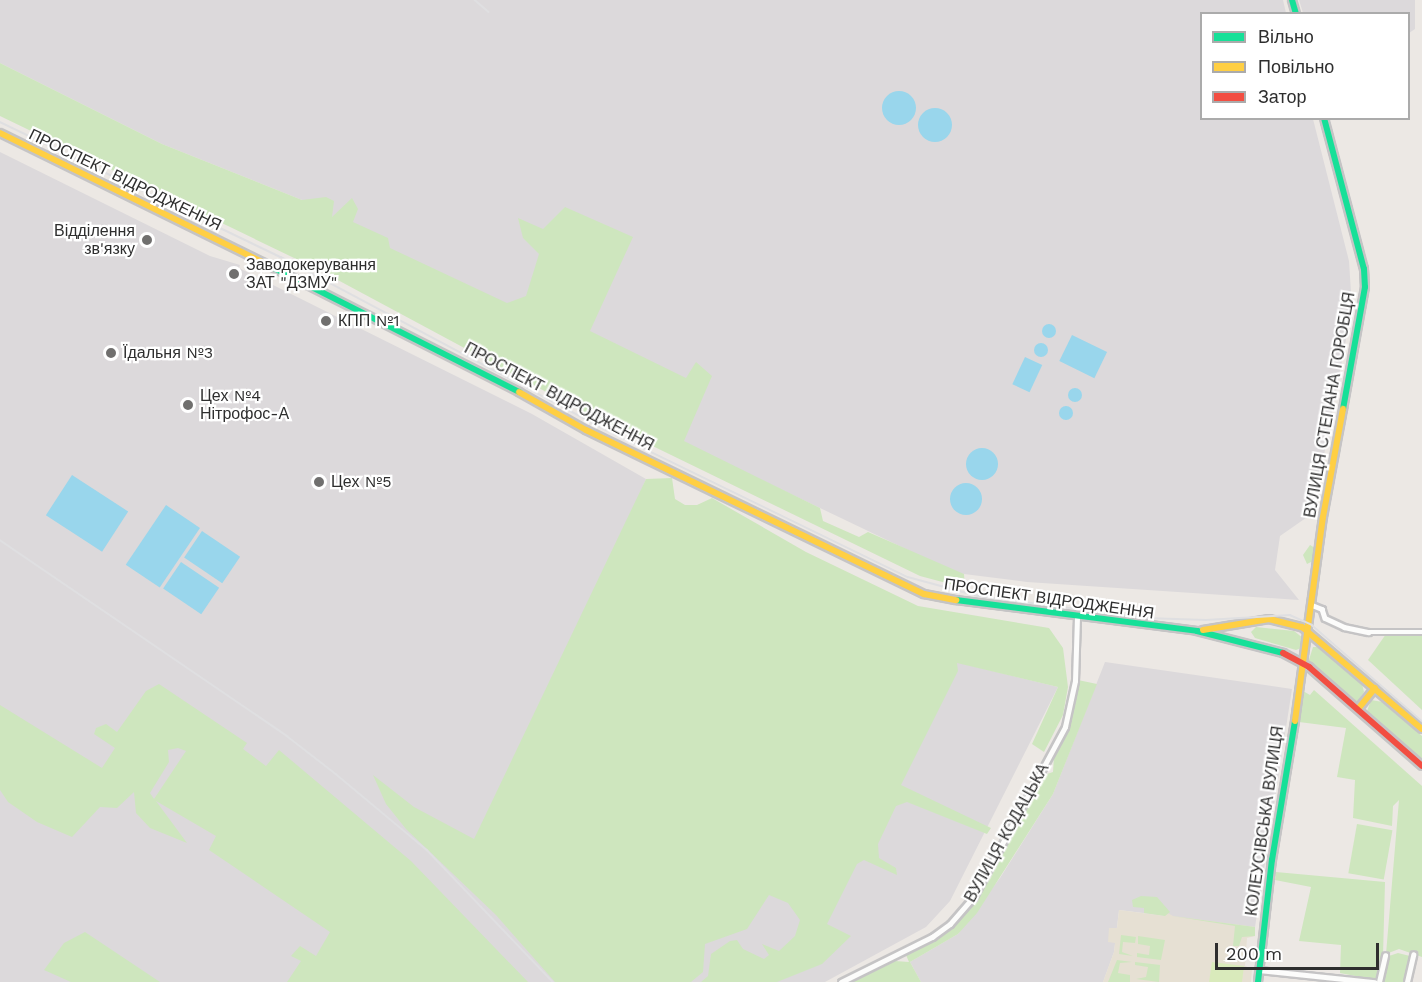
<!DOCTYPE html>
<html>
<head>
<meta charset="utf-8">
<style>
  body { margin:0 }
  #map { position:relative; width:1422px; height:982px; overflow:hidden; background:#ece8e4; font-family:"Work Sans",sans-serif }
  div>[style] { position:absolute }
  .industrial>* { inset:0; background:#dcd9db }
  .education>* { inset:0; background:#e6e0d3 }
  .green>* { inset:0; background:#cee6be; transform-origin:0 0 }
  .pitch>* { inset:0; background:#d9eabb }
  .water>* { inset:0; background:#99d6ec; transform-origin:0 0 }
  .round { border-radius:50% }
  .roads { filter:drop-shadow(2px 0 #c5c4c5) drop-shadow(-2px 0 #c5c4c5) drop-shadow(0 2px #c5c4c5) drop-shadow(0 -2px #c5c4c5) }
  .street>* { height:4.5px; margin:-2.25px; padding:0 2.25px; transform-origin:2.25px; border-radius:2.25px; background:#fcfcfb }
  .fast>* { height:6px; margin:-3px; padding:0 3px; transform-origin:3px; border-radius:3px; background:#16e098 }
  .slow>* { height:6px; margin:-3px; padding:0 3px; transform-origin:3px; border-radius:3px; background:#ffcf43 }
  .jam>* { height:6px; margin:-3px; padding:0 3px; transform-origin:3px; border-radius:3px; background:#f24e42 }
  .tram>* { height:1.5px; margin:-0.75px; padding:0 0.75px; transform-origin:0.75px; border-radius:0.75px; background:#dfdfe1 }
  .rail>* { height:1.5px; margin:-0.75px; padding:0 0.75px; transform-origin:0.75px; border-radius:0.75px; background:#dfdfe1 }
  .dots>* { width:16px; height:16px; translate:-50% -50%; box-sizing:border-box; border:3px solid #fff; border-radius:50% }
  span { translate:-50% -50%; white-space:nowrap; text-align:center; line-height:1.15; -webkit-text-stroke:4.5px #fff; paint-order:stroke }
  .street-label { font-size:16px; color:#2e2e2e }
  .poi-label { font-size:16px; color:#2e2e2e }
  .right { translate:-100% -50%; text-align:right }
  .left { translate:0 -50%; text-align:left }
  .legend { position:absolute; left:1200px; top:12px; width:210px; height:108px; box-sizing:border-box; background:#fff; border:2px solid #ababab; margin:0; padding:8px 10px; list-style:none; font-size:18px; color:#2e2e2e }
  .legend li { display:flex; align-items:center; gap:12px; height:30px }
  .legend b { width:30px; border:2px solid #ababab }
  .scale { position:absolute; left:1215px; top:943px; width:164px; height:27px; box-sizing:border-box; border:3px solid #2e2e2e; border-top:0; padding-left:8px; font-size:18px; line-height:21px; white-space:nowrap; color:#2e2e2e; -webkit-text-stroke:4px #fff; paint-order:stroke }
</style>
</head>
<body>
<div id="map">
  <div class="industrial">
    <i style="clip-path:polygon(0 0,1283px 0,1286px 13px,1202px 14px,1202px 118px,1313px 119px,1349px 261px,1352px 308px,1313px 513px,1280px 536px,1275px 570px,1299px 600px,1027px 582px,956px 573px,684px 443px,302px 200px,162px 144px,0 63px)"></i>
    <i style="clip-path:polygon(1299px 0,1415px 0,1415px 29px,1409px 33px,1408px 14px,1303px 13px)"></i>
    <i style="clip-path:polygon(0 152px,210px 256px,240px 265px,239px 268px,532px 414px,646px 479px,635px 505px,956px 662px,1058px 687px,950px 901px,926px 927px,825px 982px,0 982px)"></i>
    <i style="clip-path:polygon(1105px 662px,1292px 689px,1255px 927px,1119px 910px,1114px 952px,1103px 982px,921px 982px,910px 962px,958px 934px,1000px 878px,1053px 794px)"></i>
  </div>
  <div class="education">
    <i style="clip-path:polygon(1119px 910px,1165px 916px,1166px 912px,1173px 916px,1255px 927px,1255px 936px,1247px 938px,1245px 966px,1252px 969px,1251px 982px,1103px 982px,1114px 952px,1115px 943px,1108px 942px,1109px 928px,1117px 928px)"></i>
  </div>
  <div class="green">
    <i style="clip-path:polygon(0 63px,162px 144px,302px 200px,326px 197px,334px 201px,332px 217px,352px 198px,358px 209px,353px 222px,388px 238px,390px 248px,507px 303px,526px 296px,539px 254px,523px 238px,518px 218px,543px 229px,565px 207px,633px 237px,590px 331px,686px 378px,696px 362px,712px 376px,684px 441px,820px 508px,823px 521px,859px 537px,868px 532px,964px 574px,965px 588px,920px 576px,704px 471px,593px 417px,321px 271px,0 116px)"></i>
    <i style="clip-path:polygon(672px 478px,675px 499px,685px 505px,697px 505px,712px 498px,806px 552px,918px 606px,1049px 628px,1063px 648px,1068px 687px,1063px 715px,1044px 752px,1032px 744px,1058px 687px,957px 663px,958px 671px,901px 785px,991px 828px,987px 834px,907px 802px,896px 806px,878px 844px,879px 858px,896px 868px,897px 875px,864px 860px,857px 864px,827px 924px,851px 936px,822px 964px,777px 982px,701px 982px,708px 976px,711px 954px,730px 941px,737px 940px,743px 949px,764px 959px,769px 955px,762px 944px,779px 951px,795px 936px,800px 920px,788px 903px,769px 895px,747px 929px,705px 944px,703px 972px,691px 982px,555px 982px,496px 915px,406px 829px,386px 804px,373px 775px,414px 807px,474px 839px,646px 479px)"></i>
    <i style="clip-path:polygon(1310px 545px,1315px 548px,1313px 561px,1307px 564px,1303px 555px)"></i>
    <i style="clip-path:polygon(1256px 627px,1294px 631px,1303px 638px,1301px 648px,1296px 650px,1255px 638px,1251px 632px)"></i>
    <i style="clip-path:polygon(1403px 633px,1422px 635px,1422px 710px,1368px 660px,1386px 634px)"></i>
    <i style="clip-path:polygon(1313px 647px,1321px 647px,1362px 684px,1364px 692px,1358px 701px,1352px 701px,1308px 663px)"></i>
    <i style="clip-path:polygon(1078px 680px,1097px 684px,1053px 794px,977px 913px,958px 934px,910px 962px,921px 982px,852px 982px,895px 961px,909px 962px,906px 955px,954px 925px,979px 897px,1032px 792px,1044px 775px,1053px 772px,1054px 757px,1071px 722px)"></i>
    <i style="clip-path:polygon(evenodd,159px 684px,247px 743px,243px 749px,266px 766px,279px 750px,411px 861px,528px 982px,287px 982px,301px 961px,291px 956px,300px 946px,316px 956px,330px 932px,209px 850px,216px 836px,156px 801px,187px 843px,150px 828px,136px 813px,134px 792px,117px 808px,100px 807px,72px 837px,37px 822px,8px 802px,0 790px,0 705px,102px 768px,115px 748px,94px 734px,96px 728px,106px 724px,117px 732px,146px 691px,159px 684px,178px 748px,186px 751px,154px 799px,150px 793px,169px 762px,168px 750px,178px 748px)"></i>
    <i style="clip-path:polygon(1314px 690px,1422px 786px,1422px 957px,1399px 949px,1386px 954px,1399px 800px,1393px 806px,1392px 826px,1353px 818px,1355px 780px,1337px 777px,1346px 728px,1299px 722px,1303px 691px,1310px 695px)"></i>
    <i style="clip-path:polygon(1371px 700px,1383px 702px,1422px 736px,1422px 763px,1366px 714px)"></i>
    <i style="left:1357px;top:824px;width:36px;height:50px;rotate:10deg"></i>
    <i style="clip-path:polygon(1276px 872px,1385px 882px,1383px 956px,1376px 980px,1340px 973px,1341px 945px,1299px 941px,1311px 887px,1275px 880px)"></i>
    <i style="clip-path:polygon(1141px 896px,1157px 897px,1170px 912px,1165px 916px,1144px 913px,1144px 908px,1133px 907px,1132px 900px)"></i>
    <i style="clip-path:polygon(1172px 916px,1255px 927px,1255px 936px,1242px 937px,1239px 946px,1233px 946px,1235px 926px)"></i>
    <i style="clip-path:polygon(85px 932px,160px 982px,71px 982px,44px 970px,64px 943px)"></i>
    <i style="clip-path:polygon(1121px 935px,1136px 937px,1135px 943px,1123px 942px,1122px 952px,1133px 956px,1119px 954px)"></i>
    <i style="clip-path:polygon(1138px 936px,1165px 940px,1161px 960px,1137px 957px,1137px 953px,1149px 955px,1150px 946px,1138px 944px)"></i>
    <i style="clip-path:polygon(1398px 953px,1410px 956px,1404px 982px,1381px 982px,1386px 957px)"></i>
    <i style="clip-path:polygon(1117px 960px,1132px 962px,1120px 963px,1118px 973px,1130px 975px,1130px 982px,1108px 982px)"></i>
    <i style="clip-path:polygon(1135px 962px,1160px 965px,1159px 982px,1136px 979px,1146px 977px,1148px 967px,1135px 965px)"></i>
  </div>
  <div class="pitch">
    <i style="clip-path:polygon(1212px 962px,1244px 966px,1242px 982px,1209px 982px)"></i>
  </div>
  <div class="water">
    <i class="round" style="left:882px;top:91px;width:34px;height:34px"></i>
    <i class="round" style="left:918px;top:108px;width:34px;height:34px"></i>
    <i class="round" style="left:1042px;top:324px;width:14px;height:14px"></i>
    <i style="left:1072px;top:335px;width:39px;height:29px;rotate:26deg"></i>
    <i class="round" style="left:1034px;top:343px;width:14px;height:14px"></i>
    <i style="left:1025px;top:357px;width:19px;height:30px;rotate:25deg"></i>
    <i class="round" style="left:1068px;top:388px;width:14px;height:14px"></i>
    <i class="round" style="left:1059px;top:406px;width:14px;height:14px"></i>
    <i class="round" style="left:966px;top:448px;width:32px;height:32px"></i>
    <i style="left:72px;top:475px;width:67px;height:48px;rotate:33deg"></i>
    <i class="round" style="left:950px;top:483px;width:32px;height:32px"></i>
    <i style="left:166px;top:505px;width:41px;height:72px;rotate:34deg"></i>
    <i style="left:202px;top:531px;width:46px;height:32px;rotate:34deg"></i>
    <i style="left:181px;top:562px;width:46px;height:32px;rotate:34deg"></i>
  </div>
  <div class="roads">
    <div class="street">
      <i style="left:1312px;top:605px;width:11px;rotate:22deg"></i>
      <i style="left:1322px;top:609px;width:9px;rotate:72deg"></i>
      <i style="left:1325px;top:618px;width:21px;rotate:25deg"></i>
      <i style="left:1344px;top:627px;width:25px;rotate:12deg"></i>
      <i style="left:1368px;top:632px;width:54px"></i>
      <i style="left:1259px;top:970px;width:116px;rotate:6deg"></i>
      <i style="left:841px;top:982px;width:102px;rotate:-26.3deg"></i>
      <i style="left:932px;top:937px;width:22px;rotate:-36deg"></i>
      <i style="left:950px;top:924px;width:35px;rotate:-49deg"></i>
      <i style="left:973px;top:898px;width:194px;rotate:-61.7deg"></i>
      <i style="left:1065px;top:727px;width:47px;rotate:-77.7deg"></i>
      <i style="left:1075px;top:681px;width:63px;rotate:-88.2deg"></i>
      <i style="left:1379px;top:982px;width:27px;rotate:-77deg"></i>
      <i style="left:1407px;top:982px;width:28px;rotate:-77deg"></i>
    </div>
    <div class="fast">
      <i style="left:1292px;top:0;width:15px;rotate:74deg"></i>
      <i style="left:1324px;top:118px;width:156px;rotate:75.2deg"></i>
      <i style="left:1364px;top:269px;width:18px;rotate:87deg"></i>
      <i style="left:1365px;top:287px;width:124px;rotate:100.2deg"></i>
      <i style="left:264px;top:263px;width:286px;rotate:26.8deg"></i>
      <i style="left:956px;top:600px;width:243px;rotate:7.3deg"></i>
      <i style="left:1197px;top:631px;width:89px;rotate:14.3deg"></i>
      <i style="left:1258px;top:982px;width:123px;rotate:-83.5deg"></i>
      <i style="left:1272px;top:860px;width:141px;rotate:-80.6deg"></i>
    </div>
    <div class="slow">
      <i style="left:0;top:133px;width:294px;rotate:26.2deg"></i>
      <i style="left:519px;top:392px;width:77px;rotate:29.6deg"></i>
      <i style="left:586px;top:430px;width:376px;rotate:25.9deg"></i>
      <i style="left:924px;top:594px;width:33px;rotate:11deg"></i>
      <i style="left:1203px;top:630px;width:67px;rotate:-9.5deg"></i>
      <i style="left:1269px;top:619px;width:34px;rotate:14deg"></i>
      <i style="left:1302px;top:627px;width:157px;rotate:40.4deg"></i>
      <i style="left:1358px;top:709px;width:27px;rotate:-51deg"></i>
      <i style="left:1295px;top:721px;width:206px;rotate:-82.2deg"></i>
      <i style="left:1323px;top:517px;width:110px;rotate:-79.5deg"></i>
    </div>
    <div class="jam">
      <i style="left:1283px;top:653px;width:30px;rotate:28deg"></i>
      <i style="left:1309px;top:667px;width:150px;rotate:41.2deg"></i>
    </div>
  </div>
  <div class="tram">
    <i style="left:0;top:122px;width:312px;rotate:25.7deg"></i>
    <i style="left:281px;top:257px;width:366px;rotate:28deg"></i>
    <i style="left:604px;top:429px;width:338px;rotate:26deg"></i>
    <i style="left:908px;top:577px;width:73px;rotate:15.2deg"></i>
    <i style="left:978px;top:596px;width:168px;rotate:7.5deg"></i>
    <i style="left:1145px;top:618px;width:61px;rotate:1.9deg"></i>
    <i style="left:1206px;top:620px;width:84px;rotate:-3.4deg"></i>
    <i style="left:1290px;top:615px;width:24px;rotate:24deg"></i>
    <i style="left:1312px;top:625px;width:146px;rotate:41.1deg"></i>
  </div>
  <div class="rail">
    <i style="left:475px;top:0;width:18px;rotate:41deg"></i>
    <i style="left:0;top:540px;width:348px;rotate:34.3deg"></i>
    <i style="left:287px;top:736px;width:62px;rotate:37.8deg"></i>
    <i style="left:336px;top:774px;width:119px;rotate:39.9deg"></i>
    <i style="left:427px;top:850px;width:182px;rotate:46.3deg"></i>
  </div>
  <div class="dots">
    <i style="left:147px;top:240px;background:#706f6e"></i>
    <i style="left:234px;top:274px;background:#706f6e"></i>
    <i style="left:326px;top:321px;background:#706f6e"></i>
    <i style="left:111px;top:353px;background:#706f6e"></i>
    <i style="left:188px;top:405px;background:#706f6e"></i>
    <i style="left:319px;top:482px;background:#706f6e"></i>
  </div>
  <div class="street-label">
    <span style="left:125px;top:180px;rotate:26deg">ПРОСПЕКТ ВІДРОДЖЕННЯ</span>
    <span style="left:559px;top:397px;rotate:28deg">ПРОСПЕКТ ВІДРОДЖЕННЯ</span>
    <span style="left:1330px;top:405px;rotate:-80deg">ВУЛИЦЯ СТЕПАНА ГОРОБЦЯ</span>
    <span style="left:1049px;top:599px;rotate:8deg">ПРОСПЕКТ ВІДРОДЖЕННЯ</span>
    <span style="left:1265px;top:821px;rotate:-82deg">КОЛЕУСІВСЬКА ВУЛИЦЯ</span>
    <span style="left:1007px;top:833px;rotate:-61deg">ВУЛИЦЯ КОДАЦЬКА</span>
  </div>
  <div class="poi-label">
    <span class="right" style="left:135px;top:240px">Відділення<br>зв'язку</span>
    <span class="left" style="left:246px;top:274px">Заводокерування<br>ЗАТ "ДЗМУ"</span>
    <span class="left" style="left:338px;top:321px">КПП №1</span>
    <span class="left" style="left:123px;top:353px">Їдальня №3</span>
    <span class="left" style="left:200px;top:405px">Цех №4<br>Нітрофос-А</span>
    <span class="left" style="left:331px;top:482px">Цех №5</span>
  </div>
  <ul class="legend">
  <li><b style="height:8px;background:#16e098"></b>Вільно</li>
  <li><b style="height:8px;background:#ffcf43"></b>Повільно</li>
  <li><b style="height:8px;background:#f24e42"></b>Затор</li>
  </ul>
  <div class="scale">200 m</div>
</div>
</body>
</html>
